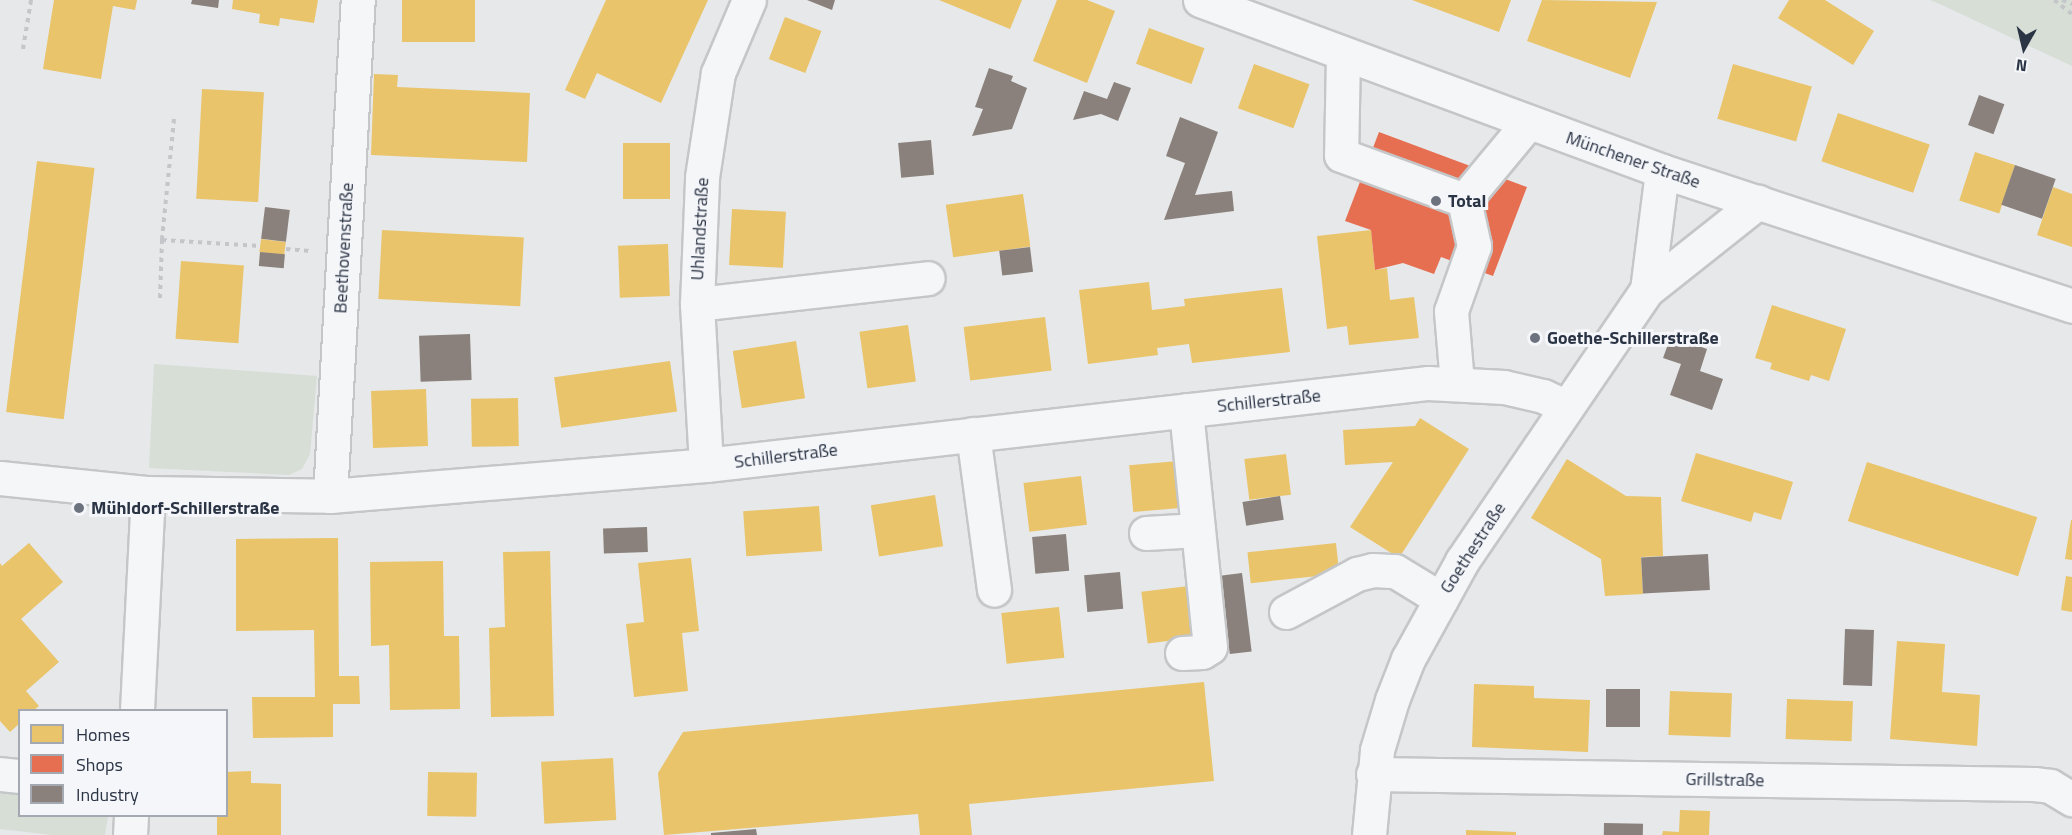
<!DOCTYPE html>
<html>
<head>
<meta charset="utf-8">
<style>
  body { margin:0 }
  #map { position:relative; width:2072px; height:835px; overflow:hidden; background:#e6e8ea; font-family:"Titillium Web",sans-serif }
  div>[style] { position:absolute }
  .green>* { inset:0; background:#d6ded6 }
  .homes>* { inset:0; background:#e9c46a; transform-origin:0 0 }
  .shops>* { inset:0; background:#e76f51 }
  .industry>* { inset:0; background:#8a817c; transform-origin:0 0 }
  .path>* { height:4px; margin-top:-2px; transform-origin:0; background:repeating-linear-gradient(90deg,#c5c6ca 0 4.5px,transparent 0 9px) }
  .roads { filter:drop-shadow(2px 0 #c4c6c8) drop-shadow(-2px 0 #c4c6c8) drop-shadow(0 2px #c4c6c8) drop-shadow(0 -2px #c4c6c8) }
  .minor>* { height:33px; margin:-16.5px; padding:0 16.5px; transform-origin:16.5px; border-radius:16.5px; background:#f5f6f7 }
  .dots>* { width:16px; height:16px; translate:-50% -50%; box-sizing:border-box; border:3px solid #f4f6f9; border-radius:50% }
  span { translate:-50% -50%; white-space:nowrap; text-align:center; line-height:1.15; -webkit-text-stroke:6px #f4f6f9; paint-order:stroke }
  .street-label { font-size:18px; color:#2b3445 }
  .poi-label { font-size:18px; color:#2b3445; font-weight:700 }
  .left { translate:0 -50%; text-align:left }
  .legend { position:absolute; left:18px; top:709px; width:210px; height:108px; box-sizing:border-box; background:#f4f6f9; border:2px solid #a4a8b1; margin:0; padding:8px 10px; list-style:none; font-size:18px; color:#2b3445 }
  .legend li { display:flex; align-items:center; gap:12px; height:30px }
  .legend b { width:30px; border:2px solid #a4a8b1 }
  .north { position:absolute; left:1994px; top:18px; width:60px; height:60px; -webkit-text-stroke:4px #f4f6f9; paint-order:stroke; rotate:188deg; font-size:16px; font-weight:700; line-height:24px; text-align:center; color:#2b3445 }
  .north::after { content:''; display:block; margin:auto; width:21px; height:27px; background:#2b3445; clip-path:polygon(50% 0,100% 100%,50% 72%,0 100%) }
</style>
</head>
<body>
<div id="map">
  <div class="green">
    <i style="clip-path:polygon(1930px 0,2072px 0,2072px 66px,1942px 5px)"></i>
    <i style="clip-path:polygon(154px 364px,317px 376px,310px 454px,302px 469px,289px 475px,149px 468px)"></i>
    <i style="clip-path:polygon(0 786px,19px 788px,20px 816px,108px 816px,105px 835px,52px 835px,0 829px)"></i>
  </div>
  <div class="homes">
    <i style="clip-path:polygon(54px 0,137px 0,135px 10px,113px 6px,101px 79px,43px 69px)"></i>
    <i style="clip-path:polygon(233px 0,318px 0,314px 23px,280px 18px,279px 26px,259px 23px,260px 14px,232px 9px)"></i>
    <i style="left:402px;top:0;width:73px;height:42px"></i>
    <i style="clip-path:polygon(606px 0,708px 0,661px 103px,597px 73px,585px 99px,565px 90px)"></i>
    <i style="clip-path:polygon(939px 0,1022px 0,1010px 29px)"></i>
    <i style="clip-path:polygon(1057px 0,1087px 0,1115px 11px,1087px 83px,1033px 61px)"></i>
    <i style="clip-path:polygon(1412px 0,1511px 0,1499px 32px)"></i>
    <i style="clip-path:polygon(1542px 0,1657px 2px,1630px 78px,1527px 41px)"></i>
    <i style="clip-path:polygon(1789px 0,1825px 0,1874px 31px,1853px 65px,1778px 18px)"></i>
    <i style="left:785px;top:17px;width:39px;height:45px;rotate:21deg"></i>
    <i style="left:1149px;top:28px;width:59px;height:38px;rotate:20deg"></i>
    <i style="left:1254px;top:64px;width:59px;height:47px;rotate:20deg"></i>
    <i style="left:1733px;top:64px;width:82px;height:57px;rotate:16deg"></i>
    <i style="clip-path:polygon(374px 74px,398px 75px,397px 87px,530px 93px,527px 162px,371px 155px)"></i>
    <i style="left:202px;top:89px;width:62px;height:110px;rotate:3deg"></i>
    <i style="left:1838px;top:113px;width:97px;height:51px;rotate:19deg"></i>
    <i style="left:623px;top:143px;width:47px;height:56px"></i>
    <i style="left:1975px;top:152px;width:42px;height:51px;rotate:18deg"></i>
    <i style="left:37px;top:161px;width:58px;height:253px;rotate:7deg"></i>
    <i style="clip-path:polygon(2053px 187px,2072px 194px,2072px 247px,2037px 235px)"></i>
    <i style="left:1023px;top:194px;width:53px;height:78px;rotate:82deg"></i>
    <i style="left:732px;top:209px;width:54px;height:56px;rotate:3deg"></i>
    <i style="left:382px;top:230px;width:142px;height:69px;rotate:3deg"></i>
    <i style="clip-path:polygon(1371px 230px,1375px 270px,1387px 268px,1390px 300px,1414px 297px,1419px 338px,1349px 345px,1347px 326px,1327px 329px,1317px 236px)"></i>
    <i style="left:261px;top:239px;width:25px;height:13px;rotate:7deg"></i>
    <i style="left:668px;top:244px;width:52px;height:50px;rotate:88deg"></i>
    <i style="left:181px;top:261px;width:63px;height:78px;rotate:4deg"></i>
    <i style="clip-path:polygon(1149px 282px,1152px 310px,1185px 306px,1184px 299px,1282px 288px,1290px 352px,1192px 363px,1189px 344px,1157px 348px,1158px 355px,1088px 364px,1079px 290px)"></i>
    <i style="clip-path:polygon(1772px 305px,1846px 329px,1829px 381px,1811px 375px,1809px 381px,1770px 369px,1772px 363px,1755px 358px)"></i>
    <i style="left:1045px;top:317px;width:54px;height:82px;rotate:83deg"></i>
    <i style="left:908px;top:325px;width:57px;height:49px;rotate:82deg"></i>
    <i style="left:796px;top:341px;width:58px;height:64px;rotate:81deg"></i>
    <i style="left:670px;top:361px;width:51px;height:117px;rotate:82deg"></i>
    <i style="left:426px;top:389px;width:57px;height:55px;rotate:88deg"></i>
    <i style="left:518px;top:398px;width:48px;height:47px;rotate:89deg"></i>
    <i style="clip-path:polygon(1420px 418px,1469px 449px,1399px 558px,1350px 527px,1393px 462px,1345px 465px,1343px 430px,1415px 426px)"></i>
    <i style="clip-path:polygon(1696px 453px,1793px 482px,1781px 520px,1754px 512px,1751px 522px,1681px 501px)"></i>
    <i style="left:1286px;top:454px;width:41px;height:42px;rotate:83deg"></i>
    <i style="clip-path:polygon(1567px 459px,1626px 496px,1661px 497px,1663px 556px,1641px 557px,1643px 594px,1605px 596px,1601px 559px,1531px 518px)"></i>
    <i style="left:1178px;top:461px;width:47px;height:49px;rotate:85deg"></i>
    <i style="left:1867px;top:462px;width:179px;height:62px;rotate:18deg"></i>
    <i style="left:1081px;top:476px;width:49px;height:58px;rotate:83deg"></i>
    <i style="left:935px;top:495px;width:52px;height:65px;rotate:81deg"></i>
    <i style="left:819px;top:506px;width:45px;height:76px;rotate:86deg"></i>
    <i style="clip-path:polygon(2071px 520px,2072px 520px,2072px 560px,2065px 559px)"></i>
    <i style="clip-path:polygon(338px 538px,339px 676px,359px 676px,360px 704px,333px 704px,333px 737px,253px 738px,252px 697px,315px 697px,314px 630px,236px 631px,236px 539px)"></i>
    <i style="clip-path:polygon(29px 543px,63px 582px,21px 619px,59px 662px,26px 691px,39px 706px,34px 710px,20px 710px,20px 723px,10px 732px,0 721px,0 563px,2px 566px)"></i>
    <i style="left:1336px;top:543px;width:31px;height:89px;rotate:84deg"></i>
    <i style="clip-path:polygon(550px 551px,554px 716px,491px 717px,489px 628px,505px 627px,503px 552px)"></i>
    <i style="clip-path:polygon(691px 558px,699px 631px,682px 633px,688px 691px,634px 697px,626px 624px,644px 622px,638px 563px)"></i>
    <i style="clip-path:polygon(443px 561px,444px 636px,459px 636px,460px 709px,390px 710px,389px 645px,371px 646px,370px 562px)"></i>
    <i style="clip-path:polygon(2066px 576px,2072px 577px,2072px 612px,2061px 610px)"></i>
    <i style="left:1189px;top:586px;width:52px;height:48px;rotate:83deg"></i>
    <i style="left:1059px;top:607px;width:51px;height:58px;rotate:84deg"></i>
    <i style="clip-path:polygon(1897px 641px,1945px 644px,1942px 692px,1980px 695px,1977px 746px,1890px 739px)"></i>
    <i style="clip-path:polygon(1204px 682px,1214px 781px,969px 804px,972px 835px,920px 835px,918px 814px,664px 835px,658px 773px,683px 732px)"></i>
    <i style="clip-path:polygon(1474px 684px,1534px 686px,1534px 698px,1590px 700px,1588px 752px,1472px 747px)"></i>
    <i style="left:1670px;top:691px;width:62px;height:44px;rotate:2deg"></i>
    <i style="left:1787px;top:699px;width:66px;height:40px;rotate:2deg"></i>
    <i style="left:613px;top:758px;width:62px;height:72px;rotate:87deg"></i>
    <i style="clip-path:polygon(251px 771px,251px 783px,281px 784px,281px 835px,217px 835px,217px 816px,226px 816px,226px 772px)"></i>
    <i style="left:428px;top:772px;width:49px;height:44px;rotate:1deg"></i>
    <i style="clip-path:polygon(1680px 810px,1710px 811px,1709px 835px,1662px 835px,1663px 831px,1679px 832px)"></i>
    <i style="clip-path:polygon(1466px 830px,1516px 832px,1516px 835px,1466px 835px)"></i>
  </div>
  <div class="shops">
    <i style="clip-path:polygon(1379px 132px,1527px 187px,1493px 276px,1441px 257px,1434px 274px,1403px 263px,1375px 270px,1371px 230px,1345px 221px)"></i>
  </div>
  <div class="industry">
    <i style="clip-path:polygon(192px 0,219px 0,218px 8px,191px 4px)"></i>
    <i style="clip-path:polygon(807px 0,835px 0,832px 10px)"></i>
    <i style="clip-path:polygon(989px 68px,1013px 76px,1011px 81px,1027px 88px,1012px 129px,972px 136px,983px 109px,975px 107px)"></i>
    <i style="clip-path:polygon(1114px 82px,1131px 88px,1118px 121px,1101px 114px,1073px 120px,1084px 91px,1107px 99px)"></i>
    <i style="left:1979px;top:95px;width:27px;height:32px;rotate:20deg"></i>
    <i style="clip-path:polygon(1180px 117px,1218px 132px,1195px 195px,1232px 191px,1234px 211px,1164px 220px,1185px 163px,1166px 156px)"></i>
    <i style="left:931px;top:140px;width:35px;height:33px;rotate:85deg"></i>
    <i style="left:2015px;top:165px;width:43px;height:42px;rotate:19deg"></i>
    <i style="left:265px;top:207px;width:25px;height:32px;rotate:7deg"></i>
    <i style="left:1030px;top:247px;width:25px;height:31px;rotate:83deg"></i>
    <i style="left:260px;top:252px;width:25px;height:14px;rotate:5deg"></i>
    <i style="left:470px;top:334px;width:46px;height:51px;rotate:88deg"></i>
    <i style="clip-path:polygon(1671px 336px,1707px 349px,1700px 371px,1723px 379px,1712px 410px,1670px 395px,1681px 364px,1663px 358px)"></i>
    <i style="left:1280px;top:496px;width:24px;height:38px;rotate:81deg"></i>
    <i style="left:647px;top:527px;width:25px;height:44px;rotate:88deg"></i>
    <i style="left:1066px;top:534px;width:37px;height:34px;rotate:85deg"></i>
    <i style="left:1708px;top:554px;width:36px;height:67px;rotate:87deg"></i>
    <i style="left:1120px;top:572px;width:37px;height:36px;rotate:85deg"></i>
    <i style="left:1242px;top:573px;width:79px;height:22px;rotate:83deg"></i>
    <i style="left:1845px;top:629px;width:29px;height:56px;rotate:2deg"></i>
    <i style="left:1606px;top:689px;width:34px;height:38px"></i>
    <i style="left:1604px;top:823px;width:39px;height:12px;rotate:1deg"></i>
    <i style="clip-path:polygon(756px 829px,757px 835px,711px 835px,711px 833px)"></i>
  </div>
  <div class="path">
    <i style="left:2054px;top:0;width:23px;rotate:38deg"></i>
    <i style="left:2062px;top:0;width:11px;rotate:22deg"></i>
    <i style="left:23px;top:49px;width:50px;rotate:-80.7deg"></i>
    <i style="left:174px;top:119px;width:122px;rotate:95.7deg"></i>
    <i style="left:162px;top:240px;width:99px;rotate:3.5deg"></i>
    <i style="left:286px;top:249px;width:24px;rotate:5deg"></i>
    <i style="left:160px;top:298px;width:58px;rotate:-88deg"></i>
  </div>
  <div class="roads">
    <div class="minor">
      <i style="left:1200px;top:0;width:493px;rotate:20.3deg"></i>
      <i style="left:1662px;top:171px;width:432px;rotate:18.2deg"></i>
      <i style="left:1343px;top:55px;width:100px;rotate:91.1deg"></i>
      <i style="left:1341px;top:155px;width:131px;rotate:20.1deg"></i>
      <i style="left:1464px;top:200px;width:100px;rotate:-50.3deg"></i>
      <i style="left:1647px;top:290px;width:120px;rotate:-82.8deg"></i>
      <i style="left:697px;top:304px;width:232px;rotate:-6.4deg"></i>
      <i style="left:1457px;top:383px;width:72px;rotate:-94.8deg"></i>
      <i style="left:1451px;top:311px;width:69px;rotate:-70.5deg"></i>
      <i style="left:1474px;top:246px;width:47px;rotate:-102.3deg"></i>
      <i style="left:973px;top:434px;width:157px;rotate:82.3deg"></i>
      <i style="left:706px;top:465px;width:161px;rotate:-93.2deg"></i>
      <i style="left:697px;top:304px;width:127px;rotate:-87.7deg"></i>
      <i style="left:702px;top:177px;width:105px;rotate:-81.3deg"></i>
      <i style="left:718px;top:73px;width:79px;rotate:-67deg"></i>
      <i style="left:0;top:478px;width:149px;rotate:5.8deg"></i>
      <i style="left:148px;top:493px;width:182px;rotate:0.9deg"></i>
      <i style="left:330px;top:496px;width:377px;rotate:-4.7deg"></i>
      <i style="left:706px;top:465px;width:727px;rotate:-6.48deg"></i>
      <i style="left:1428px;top:383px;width:76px;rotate:3deg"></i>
      <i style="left:1504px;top:387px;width:40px;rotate:13deg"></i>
      <i style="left:1543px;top:396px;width:26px;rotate:25deg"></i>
      <i style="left:330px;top:496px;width:497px;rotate:-86.8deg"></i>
      <i style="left:1146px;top:533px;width:52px;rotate:-3.3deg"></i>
      <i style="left:1286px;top:612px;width:81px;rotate:-28.2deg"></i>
      <i style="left:1357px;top:574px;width:16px;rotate:-14deg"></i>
      <i style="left:1373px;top:570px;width:22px;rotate:3deg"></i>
      <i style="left:1395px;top:571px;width:54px;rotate:31.3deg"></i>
      <i style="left:1182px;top:653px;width:20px;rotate:-3deg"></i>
      <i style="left:1202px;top:652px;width:9px;rotate:-32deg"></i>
      <i style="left:1210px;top:647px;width:238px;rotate:-95.8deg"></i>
      <i style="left:137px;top:710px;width:217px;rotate:-87.1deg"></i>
      <i style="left:0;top:774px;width:20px;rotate:6deg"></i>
      <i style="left:1373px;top:774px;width:661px;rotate:0.87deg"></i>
      <i style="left:2034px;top:784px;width:16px;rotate:7deg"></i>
      <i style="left:2050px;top:786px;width:26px;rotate:31deg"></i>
      <i style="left:130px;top:835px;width:19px;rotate:-87deg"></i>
      <i style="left:1369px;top:835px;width:85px;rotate:-84.6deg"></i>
      <i style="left:1377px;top:750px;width:52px;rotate:-73.3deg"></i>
      <i style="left:1392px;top:700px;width:44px;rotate:-68.7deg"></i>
      <i style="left:1408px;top:659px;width:112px;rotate:-61.1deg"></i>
      <i style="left:1462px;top:561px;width:328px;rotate:-55.7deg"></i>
      <i style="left:1647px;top:290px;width:142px;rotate:-38.4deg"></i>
    </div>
  </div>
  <div class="dots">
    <i style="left:1436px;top:201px;background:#6c737f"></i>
    <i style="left:1535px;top:338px;background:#6c737f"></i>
    <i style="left:79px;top:508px;background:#6c737f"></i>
  </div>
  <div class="street-label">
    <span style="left:1633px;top:160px;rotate:19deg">Münchener Straße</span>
    <span style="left:700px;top:229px;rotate:-87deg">Uhlandstraße</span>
    <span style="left:344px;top:248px;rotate:-87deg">Beethovenstraße</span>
    <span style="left:1269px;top:401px;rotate:-6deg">Schillerstraße</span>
    <span style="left:786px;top:456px;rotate:-7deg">Schillerstraße</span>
    <span style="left:1473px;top:548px;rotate:-57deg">Goethestraße</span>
    <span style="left:1725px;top:780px;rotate:1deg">Grillstraße</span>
  </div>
  <div class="poi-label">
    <span class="left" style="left:1448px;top:201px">Total</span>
    <span class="left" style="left:1547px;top:338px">Goethe-Schillerstraße</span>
    <span class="left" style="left:91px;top:508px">Mühldorf-Schillerstraße</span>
  </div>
  <ul class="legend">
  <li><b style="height:16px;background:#e9c46a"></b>Homes</li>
  <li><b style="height:16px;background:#e76f51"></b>Shops</li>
  <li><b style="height:16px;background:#8a817c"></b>Industry</li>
  </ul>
  <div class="north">N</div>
</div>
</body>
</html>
